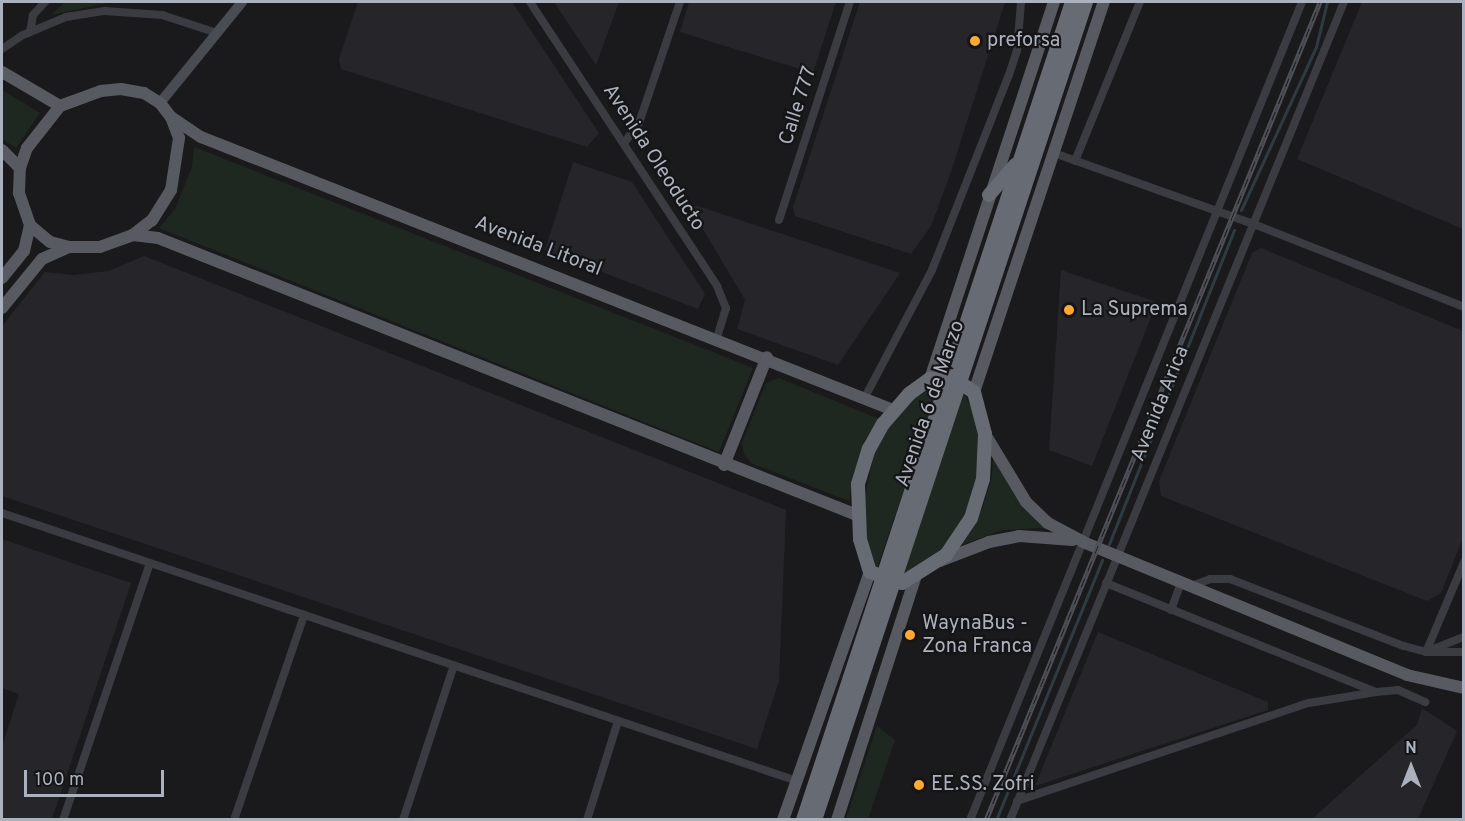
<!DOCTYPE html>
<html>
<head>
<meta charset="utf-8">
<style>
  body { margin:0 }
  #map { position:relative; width:1465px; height:821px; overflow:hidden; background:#1a1a1d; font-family:Overpass,sans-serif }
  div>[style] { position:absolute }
  .built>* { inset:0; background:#26262a }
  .green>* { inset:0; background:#1f2820 }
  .stream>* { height:3px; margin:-1.5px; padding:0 1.5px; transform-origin:1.5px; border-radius:1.5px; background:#2f3b42 }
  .street>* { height:8px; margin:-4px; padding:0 4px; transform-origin:4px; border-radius:4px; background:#3b3c42 }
  .secondary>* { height:10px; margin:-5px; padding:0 5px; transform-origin:5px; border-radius:5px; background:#494c52 }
  .primary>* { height:12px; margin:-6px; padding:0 6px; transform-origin:6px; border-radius:6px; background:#575a61 }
  .highway>* { height:14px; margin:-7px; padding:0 7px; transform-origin:7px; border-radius:7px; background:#676b73 }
  .rail>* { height:5px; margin-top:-2.5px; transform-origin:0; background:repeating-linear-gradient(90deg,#151518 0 9px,#4e5157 0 18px); box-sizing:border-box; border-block:2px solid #4e5157 }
  .dots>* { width:16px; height:16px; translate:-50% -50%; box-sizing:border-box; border:3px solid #151518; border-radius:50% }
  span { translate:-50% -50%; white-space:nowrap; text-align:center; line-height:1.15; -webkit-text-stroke:4.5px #151518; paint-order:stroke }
  .poi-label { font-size:20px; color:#acb2bd }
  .left { translate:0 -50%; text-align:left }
  .street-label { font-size:20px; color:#acb2bd }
  .frame { position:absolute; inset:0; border:3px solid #acb2bd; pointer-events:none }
  .north { position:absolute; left:1381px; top:737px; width:60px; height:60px; -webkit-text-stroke:4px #151518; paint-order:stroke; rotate:0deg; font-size:16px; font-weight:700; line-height:24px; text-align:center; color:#acb2bd }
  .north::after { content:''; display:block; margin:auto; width:21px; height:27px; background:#acb2bd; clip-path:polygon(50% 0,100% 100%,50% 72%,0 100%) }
  .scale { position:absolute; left:24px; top:770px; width:140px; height:27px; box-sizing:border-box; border:3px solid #acb2bd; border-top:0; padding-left:8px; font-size:18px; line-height:21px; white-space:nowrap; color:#acb2bd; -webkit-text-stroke:4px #151518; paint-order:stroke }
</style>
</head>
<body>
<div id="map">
  <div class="built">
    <i style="clip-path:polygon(358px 2px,512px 2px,599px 133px,587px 147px,341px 69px,339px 59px)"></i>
    <i style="clip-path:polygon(554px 2px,619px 2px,596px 65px)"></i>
    <i style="clip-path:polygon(689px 2px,836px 2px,813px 73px,680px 32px)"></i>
    <i style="clip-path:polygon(860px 2px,1005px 2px,951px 172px,931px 226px,911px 254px,795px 216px,793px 207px)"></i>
    <i style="clip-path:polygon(1362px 2px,1463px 2px,1463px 229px,1297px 159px)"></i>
    <i style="clip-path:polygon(573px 162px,632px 182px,705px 294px,698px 309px,545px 250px)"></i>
    <i style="clip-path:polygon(698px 206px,900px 273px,838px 365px,737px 329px,745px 300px,690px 207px)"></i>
    <i style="clip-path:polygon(1261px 248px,1463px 331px,1463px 538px,1441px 593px,1427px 601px,1161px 496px,1159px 481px,1252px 253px)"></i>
    <i style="clip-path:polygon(144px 256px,786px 510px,779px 681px,757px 749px,2px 496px,2px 326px,45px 272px,73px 275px,109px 271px)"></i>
    <i style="clip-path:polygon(1061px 270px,1157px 302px,1092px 466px,1049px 450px)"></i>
    <i style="clip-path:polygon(2px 539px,131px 583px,52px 819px,2px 819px,2px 746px,19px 694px,2px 688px)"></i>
    <i style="clip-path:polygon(1098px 632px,1268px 702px,1268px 710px,1035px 786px)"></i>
    <i style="clip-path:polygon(1422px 708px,1457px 731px,1418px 819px,1312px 819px,1417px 725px)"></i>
  </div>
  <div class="green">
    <i style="clip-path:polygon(65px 2px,112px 2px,51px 15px)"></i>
    <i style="clip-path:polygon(2px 90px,40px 113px,16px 148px,2px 139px)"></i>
    <i style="clip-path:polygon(194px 147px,753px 368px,719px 452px,159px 228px,175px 209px,192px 167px)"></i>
    <i style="clip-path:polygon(779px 378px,879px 419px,855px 470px,849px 501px,751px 463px,744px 454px,742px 443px,766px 383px)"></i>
    <i style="clip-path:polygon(940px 384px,877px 568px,867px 544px,864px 500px,876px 446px,892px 421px,911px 400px)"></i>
    <i style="clip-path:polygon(962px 391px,975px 413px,979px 444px,979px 474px,970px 505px,956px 531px,936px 555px,902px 576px)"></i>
    <i style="clip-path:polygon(993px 458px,1022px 507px,1046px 528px,1002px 530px,961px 545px,982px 510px,992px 477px)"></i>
    <i style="clip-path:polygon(877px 726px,895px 740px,868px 819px,846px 819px)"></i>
  </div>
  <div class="stream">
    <i style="left:1241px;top:210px;width:179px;rotate:-65.3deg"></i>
    <i style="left:1316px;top:47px;width:46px;rotate:-76.3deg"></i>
    <i style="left:1109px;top:544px;width:338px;rotate:-68.3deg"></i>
    <i style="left:996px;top:820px;width:281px;rotate:-67.8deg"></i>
  </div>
  <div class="street">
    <i style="left:530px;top:2px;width:340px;rotate:56.6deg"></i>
    <i style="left:717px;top:286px;width:24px;rotate:68deg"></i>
    <i style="left:726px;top:308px;width:31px;rotate:107deg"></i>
    <i style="left:30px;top:32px;width:17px;rotate:-80deg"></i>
    <i style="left:33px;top:15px;width:18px;rotate:-47deg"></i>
    <i style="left:2px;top:49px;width:25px;rotate:-34deg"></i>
    <i style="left:23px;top:35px;width:47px;rotate:-22.7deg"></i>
    <i style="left:66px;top:17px;width:39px;rotate:-9deg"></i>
    <i style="left:105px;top:11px;width:57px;rotate:4deg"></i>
    <i style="left:162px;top:15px;width:58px;rotate:18.1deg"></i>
    <i style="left:624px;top:143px;width:25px;rotate:-53deg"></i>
    <i style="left:639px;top:123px;width:128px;rotate:-71.3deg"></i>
    <i style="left:1054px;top:153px;width:209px;rotate:19.6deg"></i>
    <i style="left:1251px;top:223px;width:229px;rotate:21.5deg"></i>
    <i style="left:1075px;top:161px;width:172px;rotate:-67.8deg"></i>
    <i style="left:779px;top:220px;width:229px;rotate:-72deg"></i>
    <i style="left:864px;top:399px;width:146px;rotate:-62.2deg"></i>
    <i style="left:932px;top:270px;width:210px;rotate:-68.5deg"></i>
    <i style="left:1009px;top:75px;width:25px;rotate:-72deg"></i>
    <i style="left:1017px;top:51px;width:49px;rotate:-85.3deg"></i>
    <i style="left:2px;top:513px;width:839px;rotate:18.63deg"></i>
    <i style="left:1106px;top:583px;width:291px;rotate:22deg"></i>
    <i style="left:1376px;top:692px;width:22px;rotate:-5deg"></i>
    <i style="left:1398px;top:690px;width:30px;rotate:24deg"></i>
    <i style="left:1191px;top:586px;width:20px;rotate:-20deg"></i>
    <i style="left:1210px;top:579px;width:20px"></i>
    <i style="left:1230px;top:579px;width:186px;rotate:21.1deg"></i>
    <i style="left:1404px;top:646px;width:23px;rotate:15deg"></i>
    <i style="left:1426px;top:652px;width:38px"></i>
    <i style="left:1171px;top:610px;width:29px;rotate:-70deg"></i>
    <i style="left:1431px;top:650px;width:35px;rotate:-22deg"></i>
    <i style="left:1426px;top:652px;width:98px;rotate:-67.1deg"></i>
    <i style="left:1017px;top:801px;width:308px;rotate:-18.6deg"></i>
    <i style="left:1309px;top:703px;width:68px;rotate:-9.3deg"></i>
    <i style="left:63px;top:820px;width:271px;rotate:-71.3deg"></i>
    <i style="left:234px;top:820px;width:217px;rotate:-71.1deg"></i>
    <i style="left:403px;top:820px;width:163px;rotate:-71.8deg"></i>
    <i style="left:587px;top:820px;width:104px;rotate:-72.6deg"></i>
    <i style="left:970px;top:820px;width:883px;rotate:-67.91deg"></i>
    <i style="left:1010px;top:820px;width:884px;rotate:-67.79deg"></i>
  </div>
  <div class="secondary">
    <i style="left:160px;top:103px;width:130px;rotate:-50.9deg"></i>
  </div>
  <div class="primary">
    <i style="left:2px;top:72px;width:67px;rotate:30.4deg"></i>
    <i style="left:121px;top:89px;width:23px;rotate:10deg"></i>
    <i style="left:144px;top:93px;width:19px;rotate:32deg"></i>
    <i style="left:160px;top:103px;width:18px;rotate:52deg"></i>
    <i style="left:171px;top:117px;width:22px;rotate:69deg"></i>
    <i style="left:179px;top:138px;width:53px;rotate:98.7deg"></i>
    <i style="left:171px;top:190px;width:36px;rotate:122deg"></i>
    <i style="left:152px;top:220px;width:24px;rotate:142deg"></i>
    <i style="left:133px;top:235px;width:35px;rotate:160deg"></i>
    <i style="left:100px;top:247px;width:31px;rotate:180deg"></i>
    <i style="left:69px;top:247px;width:20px;rotate:-165deg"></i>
    <i style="left:50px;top:242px;width:26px;rotate:-140deg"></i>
    <i style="left:30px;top:225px;width:34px;rotate:-109deg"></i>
    <i style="left:19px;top:193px;width:25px;rotate:-88deg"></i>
    <i style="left:20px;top:168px;width:21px;rotate:-71deg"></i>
    <i style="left:27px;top:148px;width:53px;rotate:-51.8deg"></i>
    <i style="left:60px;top:106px;width:44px;rotate:-20.1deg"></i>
    <i style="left:101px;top:91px;width:20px;rotate:-6deg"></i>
    <i style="left:171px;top:117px;width:36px;rotate:34deg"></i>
    <i style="left:201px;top:137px;width:744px;rotate:21.53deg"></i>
    <i style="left:2px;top:150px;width:25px;rotate:45deg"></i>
    <i style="left:133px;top:235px;width:25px;rotate:7deg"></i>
    <i style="left:158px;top:238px;width:752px;rotate:21.62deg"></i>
    <i style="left:2px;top:278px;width:35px;rotate:-51deg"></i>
    <i style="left:24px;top:251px;width:27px;rotate:-77deg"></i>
    <i style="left:2px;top:308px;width:63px;rotate:-50.8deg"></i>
    <i style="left:42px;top:259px;width:30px;rotate:-24deg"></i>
    <i style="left:930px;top:379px;width:397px;rotate:-71.8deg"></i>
    <i style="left:974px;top:392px;width:411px;rotate:-71.6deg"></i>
    <i style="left:985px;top:434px;width:79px;rotate:58.9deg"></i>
    <i style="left:1026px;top:502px;width:30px;rotate:44deg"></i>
    <i style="left:1048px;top:523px;width:40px;rotate:28deg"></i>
    <i style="left:1083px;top:542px;width:350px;rotate:22.3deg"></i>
    <i style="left:1407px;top:675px;width:58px;rotate:12.8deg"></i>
    <i style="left:724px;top:465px;width:116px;rotate:-68.3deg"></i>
    <i style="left:940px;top:561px;width:53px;rotate:-21.2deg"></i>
    <i style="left:989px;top:542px;width:31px;rotate:-11deg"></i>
    <i style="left:1019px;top:536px;width:54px;rotate:4.2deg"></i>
    <i style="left:783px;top:820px;width:263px;rotate:-70.7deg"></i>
    <i style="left:837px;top:820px;width:253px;rotate:-72.1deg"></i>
  </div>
  <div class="highway">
    <i style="left:989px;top:195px;width:40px;rotate:-49deg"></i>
    <i style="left:930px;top:379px;width:28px;rotate:4deg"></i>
    <i style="left:958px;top:381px;width:19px;rotate:35deg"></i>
    <i style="left:974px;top:392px;width:43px;rotate:75.3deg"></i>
    <i style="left:985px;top:434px;width:45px;rotate:92.5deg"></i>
    <i style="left:983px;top:479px;width:41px;rotate:107.1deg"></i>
    <i style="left:971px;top:518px;width:45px;rotate:124deg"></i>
    <i style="left:946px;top:555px;width:52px;rotate:147.5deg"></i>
    <i style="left:902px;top:583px;width:34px;rotate:-161deg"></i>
    <i style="left:870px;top:572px;width:34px;rotate:-107deg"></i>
    <i style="left:860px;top:539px;width:55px;rotate:-92.1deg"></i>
    <i style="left:858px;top:484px;width:37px;rotate:-73deg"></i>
    <i style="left:869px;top:449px;width:29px;rotate:-61deg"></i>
    <i style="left:883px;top:424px;width:40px;rotate:-49deg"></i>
    <i style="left:909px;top:394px;width:26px;rotate:-36deg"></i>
    <i style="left:803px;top:820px;width:861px;rotate:-71.8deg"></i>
    <i style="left:815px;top:820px;width:862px;rotate:-71.67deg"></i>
  </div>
  <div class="rail">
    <i style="left:986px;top:820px;width:884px;rotate:-67.79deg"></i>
  </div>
  <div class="dots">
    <i style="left:975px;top:41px;background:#fcaa33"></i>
    <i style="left:1069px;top:310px;background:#fcaa33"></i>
    <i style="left:910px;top:635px;background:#fcaa33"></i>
    <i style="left:919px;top:785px;background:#fcaa33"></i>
  </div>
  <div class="poi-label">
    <span class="left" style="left:987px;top:41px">preforsa</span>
    <span class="left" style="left:1081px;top:310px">La Suprema</span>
    <span class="left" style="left:922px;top:636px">WaynaBus -<br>Zona Franca</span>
    <span class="left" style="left:931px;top:785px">EE.SS. Zofri</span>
  </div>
  <div class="street-label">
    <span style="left:799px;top:106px;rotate:-72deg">Calle 777</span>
    <span style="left:653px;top:158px;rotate:57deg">Avenida Oleoducto</span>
    <span style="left:538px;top:247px;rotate:21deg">Avenida Litoral</span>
    <span style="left:931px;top:404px;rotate:-71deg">Avenida 6 de Marzo</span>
    <span style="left:1161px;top:404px;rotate:-68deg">Avenida Arica</span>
  </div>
  <div class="frame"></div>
  <div class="north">N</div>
  <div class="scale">100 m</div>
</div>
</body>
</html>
